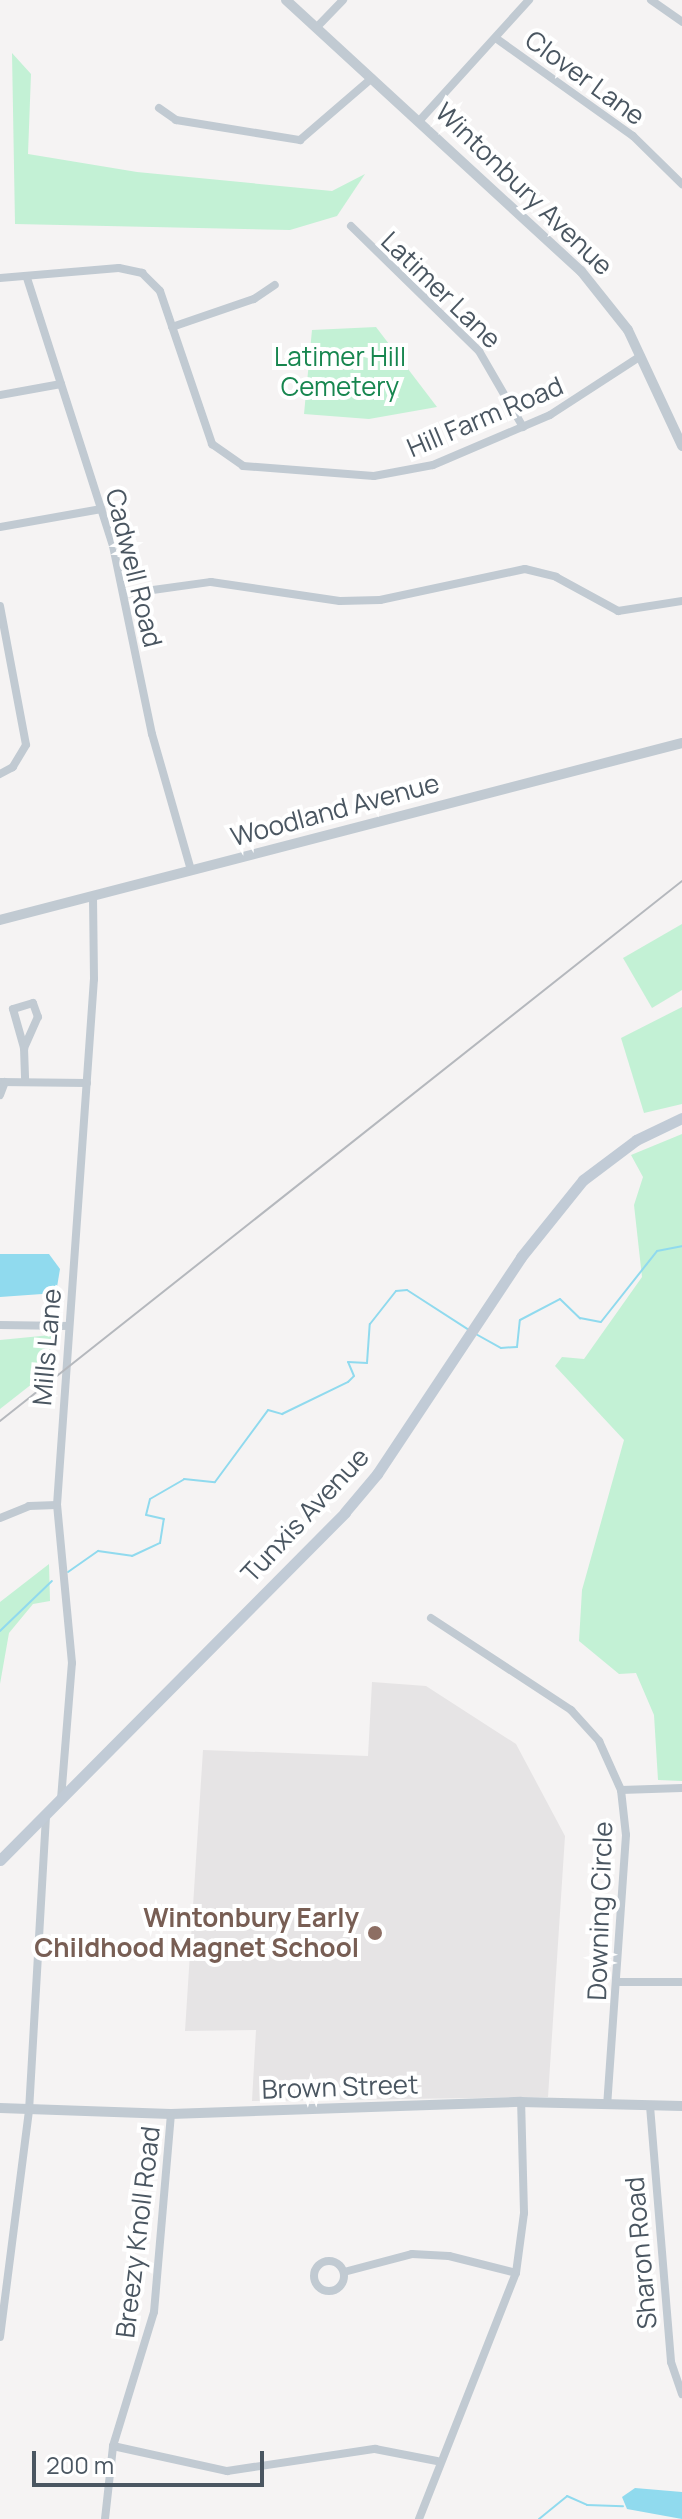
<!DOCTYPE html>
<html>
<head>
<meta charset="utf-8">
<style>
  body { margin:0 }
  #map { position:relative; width:682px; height:2519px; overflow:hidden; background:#f5f3f3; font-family:Manrope,sans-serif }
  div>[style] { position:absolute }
  .education>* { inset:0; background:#e6e4e5 }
  .green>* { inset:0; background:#c3f1d5 }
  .water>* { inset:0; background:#90daee }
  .stream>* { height:2px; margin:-1px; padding:0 1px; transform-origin:1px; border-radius:1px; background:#90daee }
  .minor>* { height:8px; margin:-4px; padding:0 4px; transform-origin:4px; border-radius:4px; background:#c1cad2 }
  .minor>.ring { margin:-4px; padding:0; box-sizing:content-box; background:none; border:8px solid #c1cad2; border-radius:50% }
  .tertiary>* { height:10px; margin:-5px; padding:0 5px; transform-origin:5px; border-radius:5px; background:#c1cad2 }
  .secondary>* { height:11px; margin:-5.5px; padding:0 5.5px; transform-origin:5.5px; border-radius:5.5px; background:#c1cbd6 }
  .rail>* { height:2px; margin:-1px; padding:0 1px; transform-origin:1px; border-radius:1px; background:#b5b8bd }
  .dots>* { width:22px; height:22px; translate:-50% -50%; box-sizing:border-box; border:4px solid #fff; border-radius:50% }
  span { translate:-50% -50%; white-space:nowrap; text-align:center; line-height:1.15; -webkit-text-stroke:8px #fff; paint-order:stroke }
  .street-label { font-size:26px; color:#4a5661 }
  .park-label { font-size:26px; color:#17864f }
  .education-label { font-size:26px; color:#785e54; font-weight:700 }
  .right { translate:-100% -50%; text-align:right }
  .scale { position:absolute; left:32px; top:2451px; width:232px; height:36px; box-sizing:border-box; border:4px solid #4a5661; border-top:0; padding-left:10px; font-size:24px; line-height:28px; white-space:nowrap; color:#4a5661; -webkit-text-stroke:6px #fff; paint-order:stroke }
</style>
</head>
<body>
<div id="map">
  <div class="education">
    <i style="clip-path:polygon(372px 1682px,426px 1686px,516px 1744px,565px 1836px,548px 2097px,252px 2101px,256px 2030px,185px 2031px,203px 1750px,368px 1756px)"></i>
  </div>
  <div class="green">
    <i style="clip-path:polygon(12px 53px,31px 74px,28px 154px,137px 172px,332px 191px,365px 174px,337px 216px,290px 230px,15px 224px)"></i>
    <i style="clip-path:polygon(376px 327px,437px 407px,369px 419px,304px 414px,312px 330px)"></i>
    <i style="clip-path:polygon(682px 924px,682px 990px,652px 1008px,623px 958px)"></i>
    <i style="clip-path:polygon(682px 1007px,682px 1104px,644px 1113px,621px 1038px)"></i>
    <i style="clip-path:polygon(682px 1134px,682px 1781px,658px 1780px,654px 1715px,636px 1673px,619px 1674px,579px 1641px,582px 1590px,624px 1440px,555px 1366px,562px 1357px,584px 1359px,642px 1277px,634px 1205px,643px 1177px,631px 1155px)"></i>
    <i style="clip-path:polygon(51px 1335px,51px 1369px,0 1409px,0 1340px)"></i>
    <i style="clip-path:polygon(49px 1564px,50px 1601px,33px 1604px,9px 1633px,0 1684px,0 1602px)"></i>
  </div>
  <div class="water">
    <i style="clip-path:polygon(0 1254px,49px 1254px,60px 1269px,56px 1293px,0 1297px)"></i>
    <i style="clip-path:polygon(635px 2488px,682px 2492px,682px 2519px,627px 2509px,622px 2497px)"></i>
  </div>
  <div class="stream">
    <i style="left:474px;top:1333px;width:31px;rotate:29deg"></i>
    <i style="left:501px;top:1348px;width:16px;rotate:-4deg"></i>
    <i style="left:517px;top:1347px;width:27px;rotate:-84deg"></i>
    <i style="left:520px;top:1320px;width:45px;rotate:-27.7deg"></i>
    <i style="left:560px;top:1299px;width:28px;rotate:44deg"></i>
    <i style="left:580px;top:1318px;width:21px;rotate:11deg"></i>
    <i style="left:601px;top:1322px;width:90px;rotate:-51.7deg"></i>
    <i style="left:657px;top:1251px;width:25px;rotate:-11deg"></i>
    <i style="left:68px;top:1572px;width:37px;rotate:-35deg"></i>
    <i style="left:98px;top:1551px;width:34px;rotate:8deg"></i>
    <i style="left:132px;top:1556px;width:31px;rotate:-25deg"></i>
    <i style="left:160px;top:1543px;width:24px;rotate:-81deg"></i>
    <i style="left:164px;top:1519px;width:18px;rotate:-167deg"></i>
    <i style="left:146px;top:1515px;width:16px;rotate:-76deg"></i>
    <i style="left:150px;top:1499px;width:39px;rotate:-30deg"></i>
    <i style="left:184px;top:1479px;width:31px;rotate:6deg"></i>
    <i style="left:215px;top:1482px;width:89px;rotate:-53.6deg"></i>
    <i style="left:268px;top:1410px;width:15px;rotate:16deg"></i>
    <i style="left:282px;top:1414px;width:73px;rotate:-25.9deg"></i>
    <i style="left:348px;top:1382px;width:8px;rotate:-45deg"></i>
    <i style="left:354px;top:1376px;width:15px;rotate:-113deg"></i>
    <i style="left:348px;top:1362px;width:19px;rotate:3deg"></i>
    <i style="left:367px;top:1363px;width:39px;rotate:-86deg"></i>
    <i style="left:370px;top:1324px;width:42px;rotate:-51.8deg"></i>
    <i style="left:396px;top:1291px;width:11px;rotate:-5deg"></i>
    <i style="left:407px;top:1290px;width:74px;rotate:32.8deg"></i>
    <i style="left:0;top:1631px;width:72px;rotate:-43.9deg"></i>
    <i style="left:539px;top:2519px;width:36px;rotate:-39deg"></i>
    <i style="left:567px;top:2496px;width:22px;rotate:24deg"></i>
    <i style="left:587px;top:2505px;width:36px;rotate:2deg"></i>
  </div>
  <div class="minor">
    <i style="left:651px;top:0;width:38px;rotate:35deg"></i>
    <i style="left:316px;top:28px;width:39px;rotate:-46deg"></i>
    <i style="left:497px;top:39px;width:167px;rotate:35.5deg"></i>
    <i style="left:633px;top:136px;width:69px;rotate:44.4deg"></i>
    <i style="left:159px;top:108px;width:21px;rotate:35deg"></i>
    <i style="left:176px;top:120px;width:126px;rotate:9.2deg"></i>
    <i style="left:300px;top:140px;width:95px;rotate:-40.7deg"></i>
    <i style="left:421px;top:119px;width:161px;rotate:-47.8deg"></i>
    <i style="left:351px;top:226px;width:179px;rotate:44.3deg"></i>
    <i style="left:479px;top:351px;width:88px;rotate:59.9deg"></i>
    <i style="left:0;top:278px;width:119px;rotate:-4.8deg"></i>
    <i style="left:119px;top:268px;width:24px;rotate:12deg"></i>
    <i style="left:142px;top:273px;width:25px;rotate:45deg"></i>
    <i style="left:160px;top:291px;width:162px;rotate:71.2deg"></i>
    <i style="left:212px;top:444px;width:38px;rotate:35deg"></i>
    <i style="left:243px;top:466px;width:131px;rotate:4.4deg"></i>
    <i style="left:374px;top:476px;width:60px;rotate:-10.6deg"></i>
    <i style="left:433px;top:465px;width:127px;rotate:-23.1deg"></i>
    <i style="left:550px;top:415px;width:108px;rotate:-33deg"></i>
    <i style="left:27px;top:278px;width:281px;rotate:72.2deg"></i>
    <i style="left:113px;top:546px;width:192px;rotate:78.3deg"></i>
    <i style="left:152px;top:734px;width:141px;rotate:74deg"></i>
    <i style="left:172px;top:327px;width:87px;rotate:-18.9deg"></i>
    <i style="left:254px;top:299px;width:25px;rotate:-34deg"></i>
    <i style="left:0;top:395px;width:62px;rotate:-10.2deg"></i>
    <i style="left:0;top:527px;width:103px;rotate:-10.1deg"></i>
    <i style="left:124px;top:594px;width:88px;rotate:-7.9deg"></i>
    <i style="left:211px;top:582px;width:130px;rotate:8.4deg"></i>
    <i style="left:340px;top:601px;width:40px;rotate:-1.4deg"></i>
    <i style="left:380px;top:600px;width:148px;rotate:-12.1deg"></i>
    <i style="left:525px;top:569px;width:32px;rotate:14deg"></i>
    <i style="left:556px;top:577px;width:71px;rotate:28.7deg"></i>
    <i style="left:618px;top:611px;width:65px;rotate:-8.9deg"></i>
    <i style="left:0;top:606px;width:141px;rotate:79.4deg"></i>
    <i style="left:26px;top:745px;width:26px;rotate:121deg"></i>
    <i style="left:13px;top:767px;width:15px;rotate:152deg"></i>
    <i style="left:24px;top:1048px;width:34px;rotate:-66deg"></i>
    <i style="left:38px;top:1017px;width:15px;rotate:-110deg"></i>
    <i style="left:33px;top:1003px;width:21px;rotate:163deg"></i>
    <i style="left:13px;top:1009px;width:41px;rotate:74.2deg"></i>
    <i style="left:24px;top:1048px;width:34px;rotate:88deg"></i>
    <i style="left:0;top:1082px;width:87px;rotate:0.7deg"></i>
    <i style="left:0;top:1095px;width:14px;rotate:-69deg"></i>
    <i style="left:0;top:1325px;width:69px;rotate:0.8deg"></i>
    <i style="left:0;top:1518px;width:31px;rotate:-22deg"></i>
    <i style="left:29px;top:1506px;width:28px;rotate:-2deg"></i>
    <i style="left:431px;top:1618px;width:168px;rotate:33.3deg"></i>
    <i style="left:571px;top:1710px;width:42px;rotate:47.9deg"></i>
    <i style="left:599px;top:1741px;width:54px;rotate:65.8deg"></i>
    <i style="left:621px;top:1790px;width:45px;rotate:83.7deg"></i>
    <i style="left:626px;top:1835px;width:270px;rotate:94deg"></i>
    <i style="left:621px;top:1790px;width:61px;rotate:-1.9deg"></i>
    <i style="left:61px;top:1799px;width:136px;rotate:-85.4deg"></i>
    <i style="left:72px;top:1663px;width:159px;rotate:-95.4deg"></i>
    <i style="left:57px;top:1505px;width:527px;rotate:-85.98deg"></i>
    <i style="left:94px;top:979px;width:81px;rotate:-90.7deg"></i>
    <i style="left:618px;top:1982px;width:64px"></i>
    <i style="left:650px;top:2106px;width:257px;rotate:85.3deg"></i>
    <i style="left:671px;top:2362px;width:34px;rotate:71deg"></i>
    <i class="ring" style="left:314px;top:2261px;width:22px;height:22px"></i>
    <i style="left:344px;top:2272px;width:70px;rotate:-14.8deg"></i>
    <i style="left:412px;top:2254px;width:37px;rotate:3deg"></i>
    <i style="left:449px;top:2256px;width:69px;rotate:14.2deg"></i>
    <i style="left:0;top:2337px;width:228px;rotate:-82.7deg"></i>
    <i style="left:29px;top:2111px;width:296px;rotate:-86.7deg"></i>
    <i style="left:113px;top:2446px;width:117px;rotate:12.4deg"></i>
    <i style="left:227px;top:2471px;width:150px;rotate:-8.5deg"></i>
    <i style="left:375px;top:2449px;width:63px;rotate:11deg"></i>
    <i style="left:105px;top:2519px;width:73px;rotate:-83.7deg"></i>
    <i style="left:113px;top:2446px;width:140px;rotate:-73deg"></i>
    <i style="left:154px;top:2312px;width:199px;rotate:-85.1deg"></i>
    <i style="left:419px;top:2519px;width:264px;rotate:-68.5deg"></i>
    <i style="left:516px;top:2273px;width:61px;rotate:-82.4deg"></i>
    <i style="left:524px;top:2213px;width:111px;rotate:-91.5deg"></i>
  </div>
  <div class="tertiary">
    <i style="left:286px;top:0;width:401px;rotate:42.6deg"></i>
    <i style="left:581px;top:271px;width:75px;rotate:51.5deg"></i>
    <i style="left:628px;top:330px;width:128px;rotate:65deg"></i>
    <i style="left:0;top:920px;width:705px;rotate:-14.55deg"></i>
    <i style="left:0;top:2108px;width:171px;rotate:2deg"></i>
    <i style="left:171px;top:2114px;width:350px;rotate:-2deg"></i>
    <i style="left:521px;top:2102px;width:161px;rotate:1.4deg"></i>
  </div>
  <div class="secondary">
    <i style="left:0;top:1860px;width:490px;rotate:-45.2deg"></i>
    <i style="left:345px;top:1512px;width:50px;rotate:-49.9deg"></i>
    <i style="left:377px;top:1474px;width:260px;rotate:-56.4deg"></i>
    <i style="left:521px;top:1257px;width:99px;rotate:-51.2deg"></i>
    <i style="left:583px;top:1180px;width:66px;rotate:-37deg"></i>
    <i style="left:636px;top:1140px;width:51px;rotate:-25.6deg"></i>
  </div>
  <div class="rail">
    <i style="left:0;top:1421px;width:870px;rotate:-38.37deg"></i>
  </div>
  <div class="dots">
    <i style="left:375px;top:1933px;background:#8d6e63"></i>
  </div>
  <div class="street-label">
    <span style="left:585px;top:78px;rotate:36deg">Clover Lane</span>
    <span style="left:524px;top:189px;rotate:44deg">Wintonbury Avenue</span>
    <span style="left:441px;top:290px;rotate:44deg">Latimer Lane</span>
    <span style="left:485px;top:417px;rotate:-23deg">Hill Farm Road</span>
    <span style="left:134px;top:568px;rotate:76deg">Cadwell Road</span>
    <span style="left:335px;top:810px;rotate:-15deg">Woodland Avenue</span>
    <span style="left:47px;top:1347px;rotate:-85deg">Mills Lane</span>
    <span style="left:305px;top:1515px;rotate:-47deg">Tunxis Avenue</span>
    <span style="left:600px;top:1911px;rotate:-88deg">Downing Circle</span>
    <span style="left:340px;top:2087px;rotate:-2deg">Brown Street</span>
    <span style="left:138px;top:2232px;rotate:-83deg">Breezy Knoll Road</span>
    <span style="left:641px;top:2253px;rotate:-95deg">Sharon Road</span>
  </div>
  <div class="park-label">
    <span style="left:340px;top:372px">Latimer Hill<br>Cemetery</span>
  </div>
  <div class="education-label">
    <span class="right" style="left:359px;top:1933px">Wintonbury Early<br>Childhood Magnet School</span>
  </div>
  <div class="scale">200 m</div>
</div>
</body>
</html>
